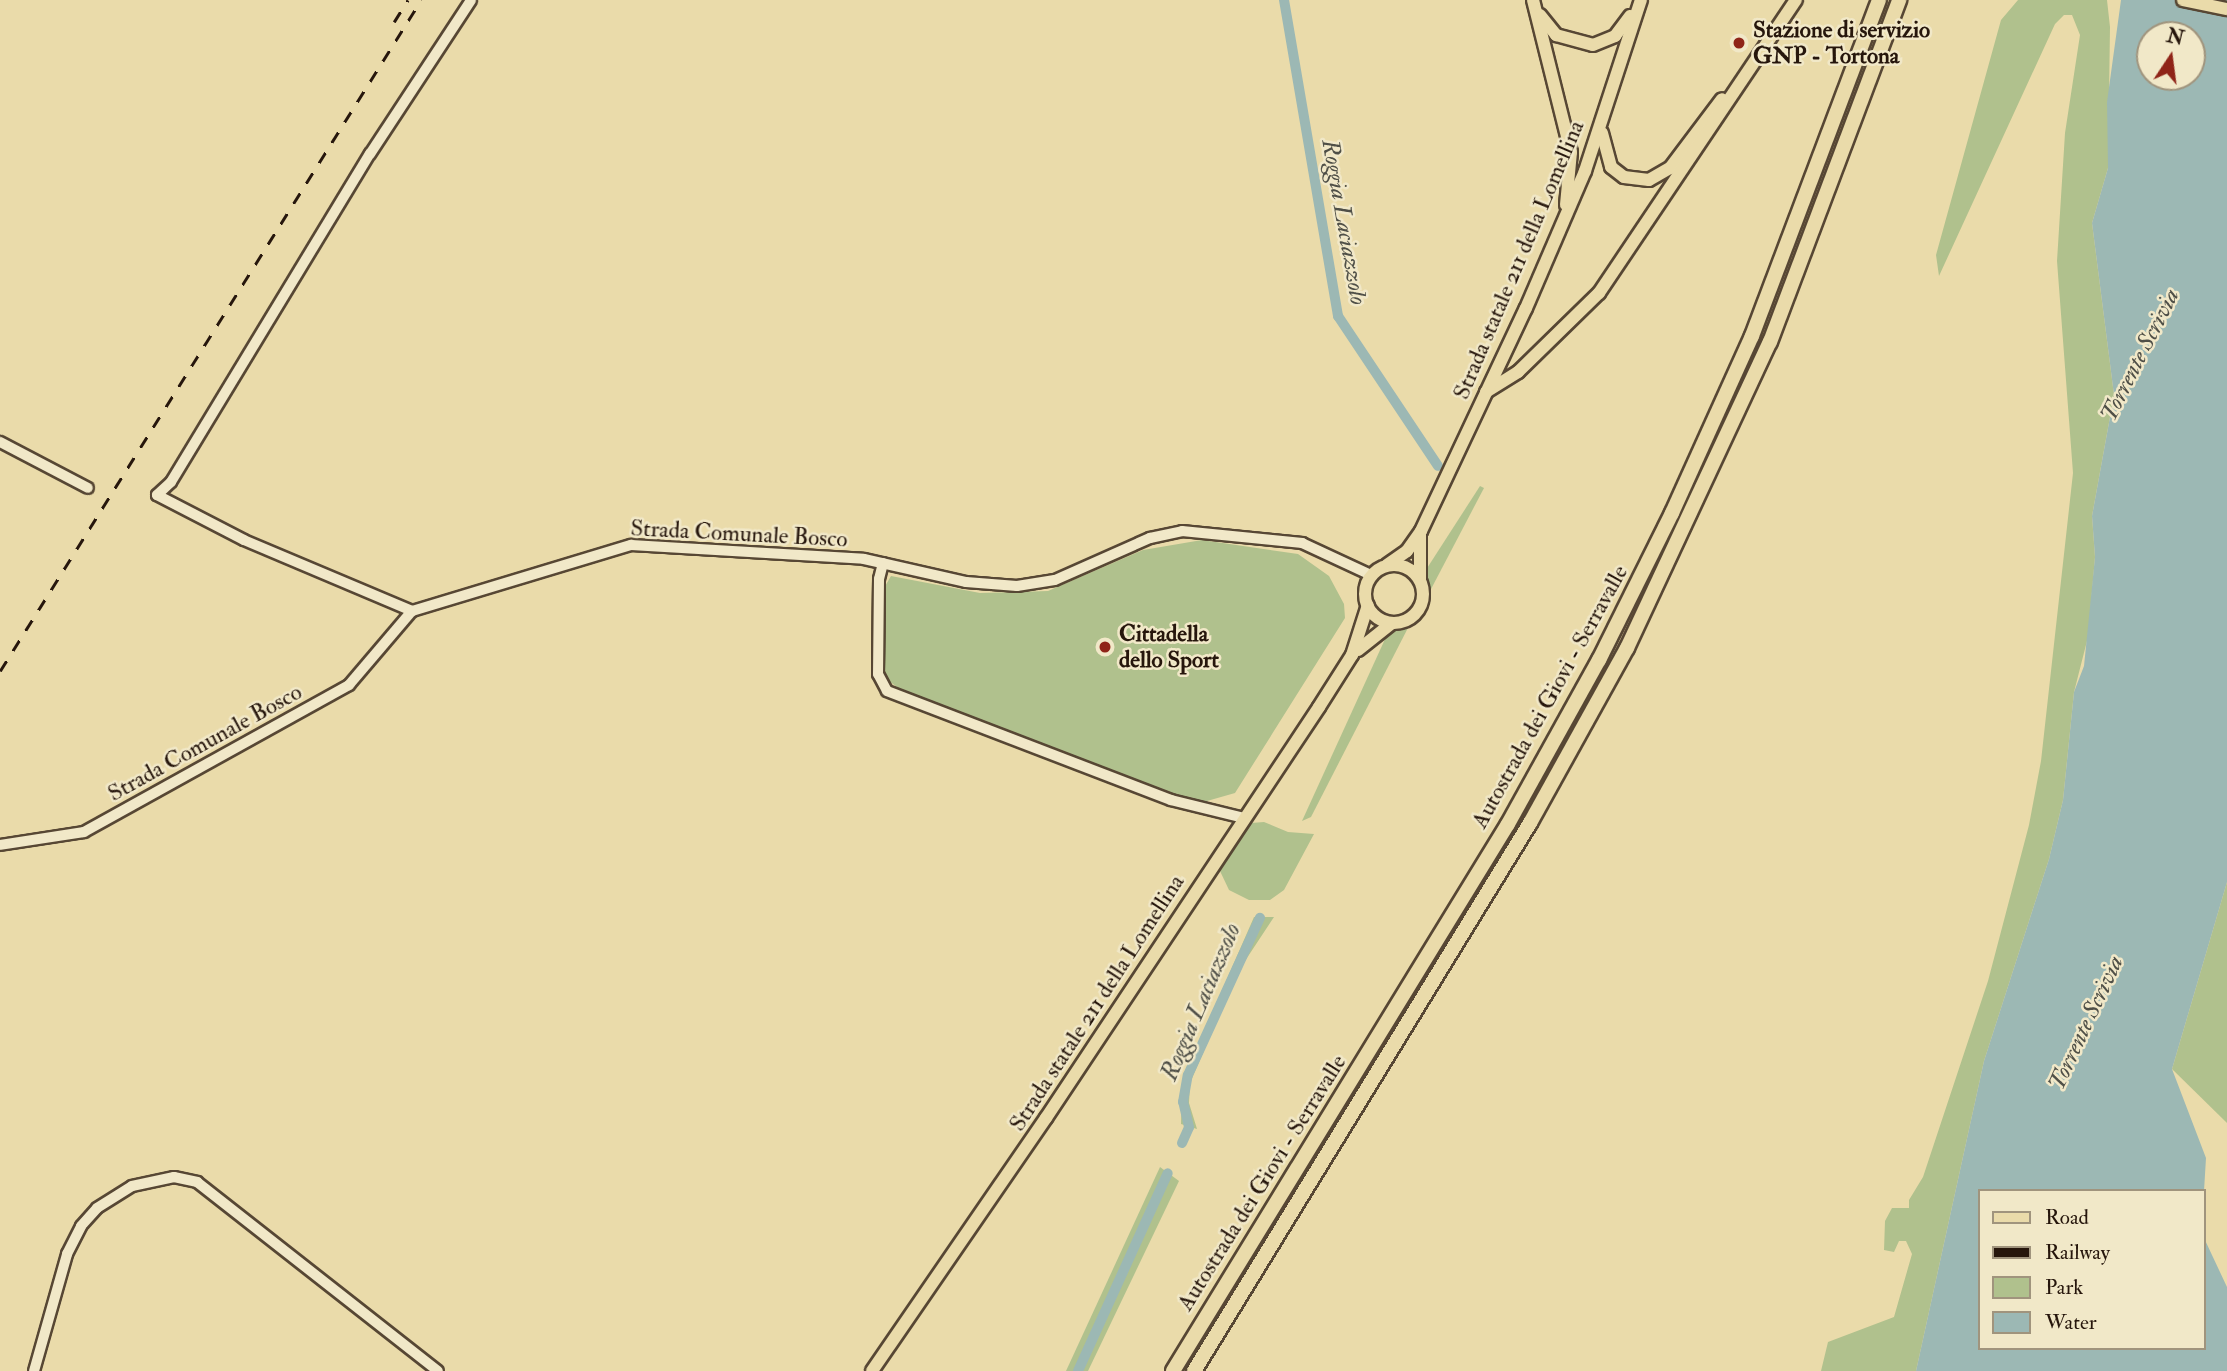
<!DOCTYPE html>
<html>
<head>
<meta charset="utf-8">
<style>
  body { margin:0 }
  #map { position:relative; width:2227px; height:1371px; overflow:hidden; background:#eadbaa; font-family:"IM FELL Double Pica",serif }
  div>[style] { position:absolute }
  .green>* { inset:0; background:#b0c18d }
  .water>* { inset:0; background:#9cb8b4 }
  .canal>* { height:10px; margin:-5px; padding:0 5px; transform-origin:5px; border-radius:5px; background:#9cb8b4 }
  .roads { filter:drop-shadow(2px 0 #574734) drop-shadow(-2px 0 #574734) drop-shadow(0 2px #574734) drop-shadow(0 -2px #574734) }
  .minor>* { height:10px; margin:-5px; padding:0 5px; transform-origin:5px; border-radius:5px; background:#f1e8c8 }
  .major>* { height:12px; margin:-6px; padding:0 6px; transform-origin:6px; border-radius:6px; background:#eadbaa }
  .major>.ring { margin:-6px; padding:0; box-sizing:content-box; background:none; border:12px solid #eadbaa; border-radius:50% }
  .highway>* { height:14px; margin:-7px; padding:0 7px; transform-origin:7px; border-radius:7px; background:#eadbaa }
  .rail>* { height:2.5px; margin-top:-1.25px; transform-origin:0; background:repeating-linear-gradient(90deg,#26160c 0 12px,transparent 0 24px) }
  .dots>* { width:19px; height:19px; translate:-50% -50%; box-sizing:border-box; border:4px solid #f1e8c8; border-radius:50% }
  span { translate:-50% -50%; white-space:nowrap; text-align:center; line-height:1.15; -webkit-text-stroke:5px #f1e8c8; paint-order:stroke }
  .poi-label { font-size:23px; color:#26160c; font-weight:700 }
  .left { translate:0 -50%; text-align:left }
  .street-label { font-size:23px; color:#26160c }
  .water-label { font-size:24px; color:#4f4f47; font-style:italic }
  .legend { position:absolute; left:1978px; top:1189px; width:228px; height:161px; box-sizing:border-box; background:#f1e8c8; border:2px solid #a0947d; margin:0; padding:9px 12px; list-style:none; font-size:21px; color:#26160c }
  .legend li { display:flex; align-items:center; gap:14px; height:35px }
  .legend b { width:35px; border:2px solid #a0947d }
  .north { position:absolute; left:2136px; top:21px; width:70px; height:70px; box-sizing:border-box; background:#f1e8c8; border:2px solid #a0947d; border-radius:50%; rotate:13deg; font-size:19px; font-weight:700; line-height:28px; text-align:center; color:#26160c }
  .north::after { content:''; display:block; margin:auto; width:24px; height:32px; background:#8f2418; clip-path:polygon(50% 0,100% 100%,50% 72%,0 100%) }
</style>
</head>
<body>
<div id="map">
  <div class="green">
    <i style="clip-path:polygon(2018px 0,2107px 0,2110px 27px,2108px 168px,2092px 223px,2114px 395px,2092px 516px,2095px 557px,2088px 637px,2074px 692px,2063px 800px,2049px 859px,1984px 1061px,1916px 1371px,1821px 1371px,1828px 1342px,1894px 1317px,1912px 1254px,1906px 1241px,1899px 1241px,1894px 1252px,1884px 1250px,1885px 1221px,1892px 1208px,1909px 1208px,1909px 1200px,1923px 1177px,1988px 981px,2029px 825px,2041px 761px,2073px 473px,2057px 261px,2065px 133px,2080px 35px,2072px 15px,2064px 15px,2055px 24px,1939px 276px,1936px 255px,2001px 20px)"></i>
    <i style="clip-path:polygon(1480px 486px,1484px 488px,1430px 591px,1422px 576px)"></i>
    <i style="clip-path:polygon(1202px 540px,1298px 554px,1329px 576px,1344px 604px,1345px 618px,1235px 793px,1200px 803px,1177px 797px,902px 691px,884px 677px,884px 588px,891px 576px,980px 593px,1048px 591px,1143px 550px)"></i>
    <i style="clip-path:polygon(1411px 622px,1311px 817px,1302px 821px,1391px 626px)"></i>
    <i style="clip-path:polygon(1264px 822px,1288px 832px,1314px 834px,1284px 890px,1270px 900px,1249px 900px,1229px 890px,1220px 871px,1251px 823px)"></i>
    <i style="clip-path:polygon(2227px 882px,2227px 1123px,2172px 1069px)"></i>
    <i style="clip-path:polygon(1254px 917px,1274px 917px,1239px 970px,1190px 1083px,1189px 1103px,1197px 1129px,1181px 1124px,1182px 1082px)"></i>
    <i style="clip-path:polygon(1160px 1167px,1179px 1181px,1088px 1371px,1066px 1371px)"></i>
  </div>
  <div class="water">
    <i style="clip-path:polygon(evenodd,2121px 0,2227px 0,2227px 882px,2172px 1069px,2206px 1158px,2204px 1191px,1980px 1191px,1980px 1348px,2204px 1348px,2204px 1238px,2227px 1287px,2227px 1371px,1916px 1371px,1984px 1061px,2049px 859px,2063px 800px,2074px 692px,2084px 666px,2095px 557px,2092px 516px,2114px 395px,2092px 223px,2108px 168px,2107px 102px,2121px 0,2150px 35px,2192px 35px,2192px 77px,2150px 77px,2150px 35px)"></i>
  </div>
  <div class="canal">
    <i style="left:1284px;top:0;width:321px;rotate:80.3deg"></i>
    <i style="left:1338px;top:316px;width:180px;rotate:56.3deg"></i>
    <i style="left:1182px;top:1143px;width:17px;rotate:-66deg"></i>
    <i style="left:1189px;top:1127px;width:26px;rotate:-103deg"></i>
    <i style="left:1183px;top:1102px;width:27px;rotate:-80deg"></i>
    <i style="left:1188px;top:1075px;width:173px;rotate:-65.4deg"></i>
    <i style="left:1078px;top:1371px;width:217px;rotate:-65.6deg"></i>
  </div>
  <div class="roads">
    <div class="minor">
      <i style="left:0;top:442px;width:99px;rotate:27.6deg"></i>
      <i style="left:883px;top:563px;width:16px;rotate:104deg"></i>
      <i style="left:879px;top:579px;width:95px;rotate:90.6deg"></i>
      <i style="left:878px;top:674px;width:19px;rotate:62deg"></i>
      <i style="left:887px;top:691px;width:304px;rotate:21deg"></i>
      <i style="left:1171px;top:800px;width:75px;rotate:13.9deg"></i>
      <i style="left:412px;top:611px;width:182px;rotate:-157.1deg"></i>
      <i style="left:244px;top:540px;width:98px;rotate:-152.7deg"></i>
      <i style="left:157px;top:495px;width:19px;rotate:-43deg"></i>
      <i style="left:171px;top:482px;width:384px;rotate:-58.8deg"></i>
      <i style="left:370px;top:154px;width:184px;rotate:-56.7deg"></i>
      <i style="left:0;top:845px;width:85px;rotate:-8.8deg"></i>
      <i style="left:84px;top:832px;width:303px;rotate:-29deg"></i>
      <i style="left:349px;top:685px;width:97px;rotate:-49.6deg"></i>
      <i style="left:412px;top:611px;width:229px;rotate:-16.8deg"></i>
      <i style="left:631px;top:545px;width:233px;rotate:3.4deg"></i>
      <i style="left:864px;top:559px;width:105px;rotate:12.7deg"></i>
      <i style="left:966px;top:582px;width:51px;rotate:4.5deg"></i>
      <i style="left:1017px;top:586px;width:38px;rotate:-9deg"></i>
      <i style="left:1055px;top:580px;width:104px;rotate:-23.9deg"></i>
      <i style="left:1150px;top:538px;width:33px;rotate:-12deg"></i>
      <i style="left:1182px;top:531px;width:121px;rotate:5.7deg"></i>
      <i style="left:1302px;top:543px;width:76px;rotate:24.9deg"></i>
      <i style="left:34px;top:1371px;width:122px;rotate:-74.2deg"></i>
      <i style="left:67px;top:1254px;width:31px;rotate:-63deg"></i>
      <i style="left:81px;top:1226px;width:24px;rotate:-48deg"></i>
      <i style="left:97px;top:1208px;width:41px;rotate:-32.2deg"></i>
      <i style="left:132px;top:1186px;width:43px;rotate:-12.1deg"></i>
      <i style="left:174px;top:1177px;width:24px;rotate:12deg"></i>
      <i style="left:197px;top:1182px;width:306px;rotate:38.1deg"></i>
    </div>
    <div class="major">
      <i style="left:1533px;top:0;width:157px;rotate:76deg"></i>
      <i style="left:1571px;top:152px;width:53px;rotate:95.4deg"></i>
      <i style="left:2183px;top:0;width:45px;rotate:11.6deg"></i>
      <i style="left:1540px;top:15px;width:26px;rotate:51deg"></i>
      <i style="left:1556px;top:35px;width:38px;rotate:15deg"></i>
      <i style="left:1593px;top:45px;width:24px;rotate:-22deg"></i>
      <i style="left:1615px;top:36px;width:25px;rotate:-53deg"></i>
      <i style="left:1602px;top:133px;width:35px;rotate:75deg"></i>
      <i style="left:1611px;top:167px;width:16px;rotate:38deg"></i>
      <i style="left:1624px;top:177px;width:25px;rotate:7deg"></i>
      <i style="left:1649px;top:180px;width:24px;rotate:-30deg"></i>
      <i style="left:1670px;top:168px;width:86px;rotate:-53deg"></i>
      <i style="left:1486px;top:392px;width:38px;rotate:-32deg"></i>
      <i style="left:1518px;top:372px;width:113px;rotate:-44.3deg"></i>
      <i style="left:1599px;top:293px;width:353px;rotate:-56.1deg"></i>
      <i class="ring" style="left:1365px;top:565px;width:46px;height:46px"></i>
      <i style="left:1387px;top:565px;width:24px;rotate:-35deg"></i>
      <i style="left:1407px;top:551px;width:24px;rotate:-55deg"></i>
      <i style="left:1421px;top:531px;width:246px;rotate:-64.8deg"></i>
      <i style="left:1526px;top:308px;width:149px;rotate:-66.7deg"></i>
      <i style="left:1585px;top:171px;width:180px;rotate:-71.9deg"></i>
      <i style="left:1420px;top:580px;width:45px;rotate:-90deg"></i>
      <i style="left:1358px;top:650px;width:43px;rotate:-38.5deg"></i>
      <i style="left:872px;top:1371px;width:307px;rotate:-55.5deg"></i>
      <i style="left:1046px;top:1118px;width:493px;rotate:-56.4deg"></i>
      <i style="left:1319px;top:707px;width:62px;rotate:-57.6deg"></i>
      <i style="left:1352px;top:655px;width:52px;rotate:-72.3deg"></i>
    </div>
    <div class="highway">
      <i style="left:1173px;top:1371px;width:641px;rotate:-58.52deg"></i>
      <i style="left:1508px;top:824px;width:188px;rotate:-61deg"></i>
      <i style="left:1599px;top:660px;width:164px;rotate:-63.6deg"></i>
      <i style="left:1672px;top:513px;width:194px;rotate:-65.7deg"></i>
      <i style="left:1752px;top:336px;width:359px;rotate:-69.3deg"></i>
      <i style="left:1194px;top:1371px;width:643px;rotate:-58.49deg"></i>
      <i style="left:1530px;top:823px;width:200px;rotate:-61deg"></i>
      <i style="left:1627px;top:648px;width:338px;rotate:-65deg"></i>
      <i style="left:1770px;top:342px;width:366px;rotate:-69.3deg"></i>
    </div>
  </div>
  <div class="rail">
    <i style="left:394px;top:22px;width:26px;rotate:-58deg"></i>
    <i style="left:0;top:671px;width:792px;rotate:-57.89deg"></i>
  </div>
  <div class="dots">
    <i style="left:1739px;top:43px;background:#8f2418"></i>
    <i style="left:1105px;top:647px;background:#8f2418"></i>
  </div>
  <div class="poi-label">
    <span class="left" style="left:1753px;top:43px">Stazione di servizio<br>GNP - Tortona</span>
    <span class="left" style="left:1119px;top:647px">Cittadella<br>dello Sport</span>
  </div>
  <div class="street-label">
    <span style="left:1519px;top:260px;rotate:-67deg">Strada statale 211 della Lomellina</span>
    <span style="left:739px;top:534px;rotate:3deg">Strada Comunale Bosco</span>
    <span style="left:1550px;top:697px;rotate:-61deg">Autostrada dei Giovi - Serravalle</span>
    <span style="left:205px;top:743px;rotate:-29deg">Strada Comunale Bosco</span>
    <span style="left:1097px;top:1003px;rotate:-57deg">Strada statale 211 della Lomellina</span>
    <span style="left:1262px;top:1183px;rotate:-58deg">Autostrada dei Giovi - Serravalle</span>
  </div>
  <div class="water-label">
    <span style="left:1344px;top:222px;rotate:80deg">Roggia Laciazzolo</span>
    <span style="left:2140px;top:355px;rotate:-63deg">Torrente Scrivia</span>
    <span style="left:1201px;top:1002px;rotate:-67deg">Roggia Laciazzolo</span>
    <span style="left:2086px;top:1023px;rotate:-65deg">Torrente Scrivia</span>
  </div>
  <ul class="legend">
  <li><b style="height:9px;background:#eadbaa"></b>Road</li>
  <li><b style="height:9px;background:#26160c"></b>Railway</li>
  <li><b style="height:19px;background:#b0c18d"></b>Park</li>
  <li><b style="height:19px;background:#9cb8b4"></b>Water</li>
  </ul>
  <div class="north">N</div>
</div>
</body>
</html>
